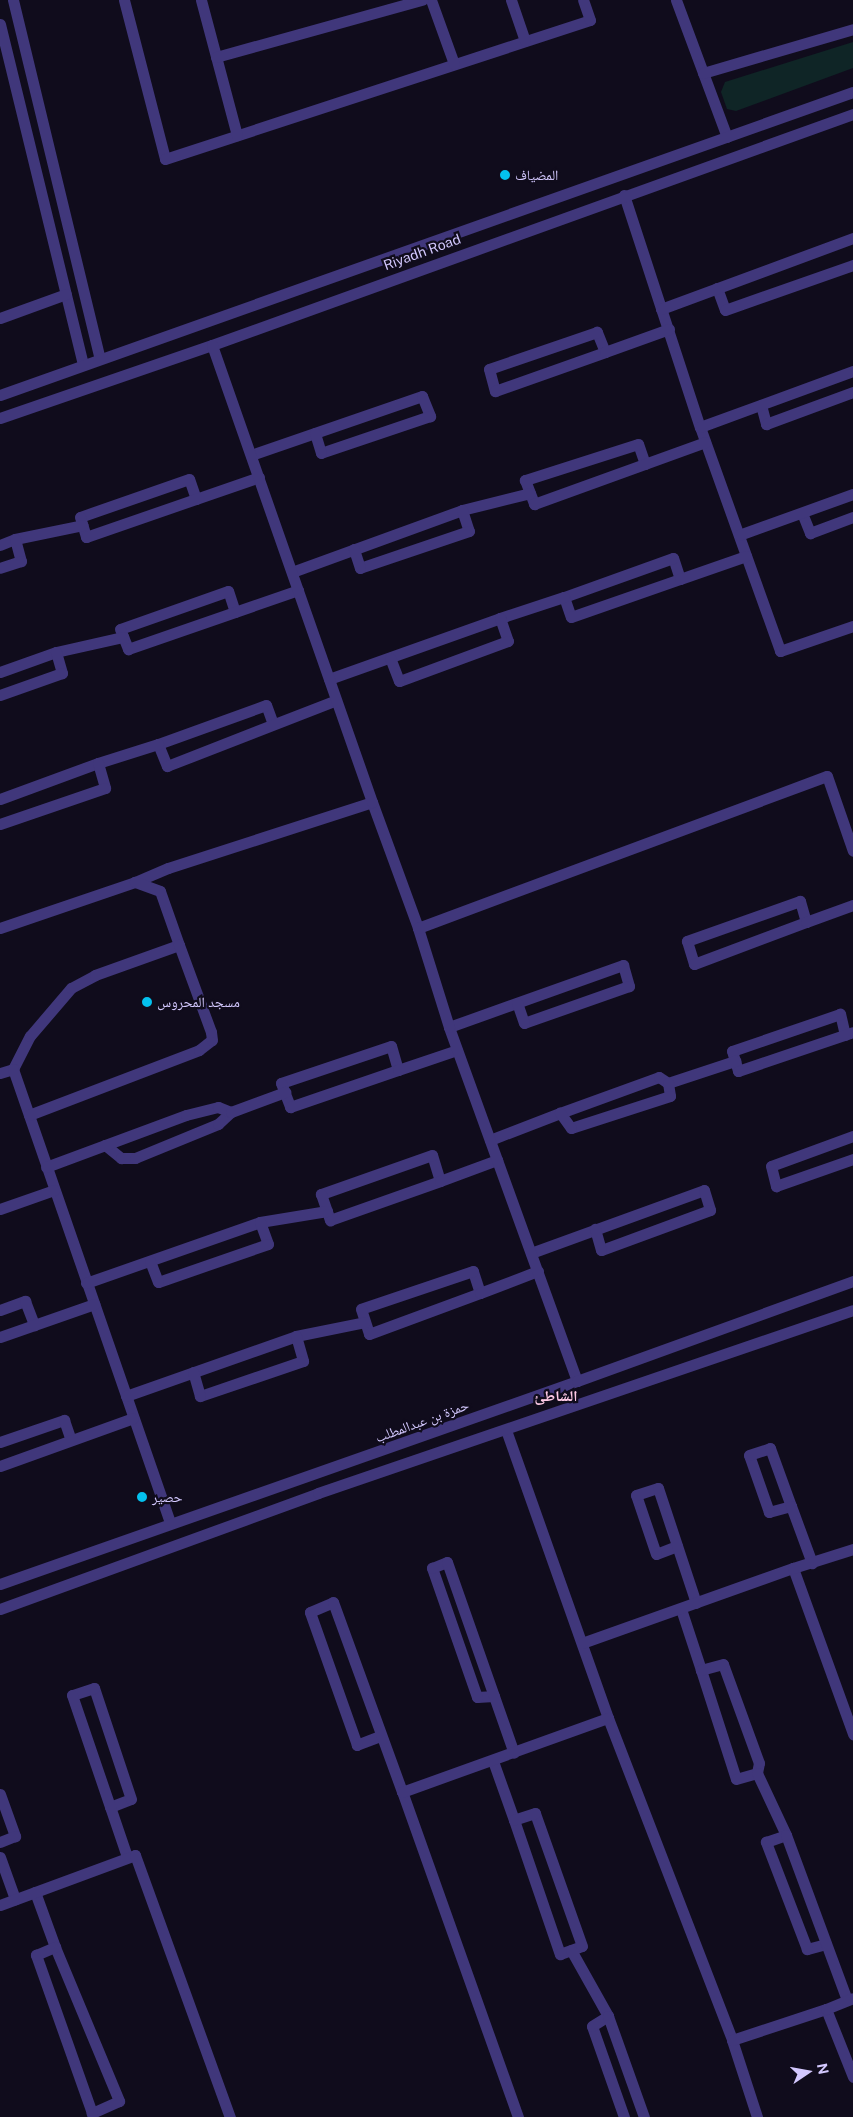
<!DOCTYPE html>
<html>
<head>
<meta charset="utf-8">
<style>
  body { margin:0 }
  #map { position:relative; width:853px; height:2117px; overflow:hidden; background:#100c1c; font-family:"Public Sans","Noto Naskh Arabic",sans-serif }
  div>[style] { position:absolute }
  .green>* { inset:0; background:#0f2526 }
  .minor>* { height:11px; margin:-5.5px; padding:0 5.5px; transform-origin:5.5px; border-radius:5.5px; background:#40377b }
  .dots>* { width:14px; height:14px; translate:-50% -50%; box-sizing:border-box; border:2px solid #100c1c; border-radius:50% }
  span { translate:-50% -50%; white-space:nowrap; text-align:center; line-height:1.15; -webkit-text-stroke:4.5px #100c1c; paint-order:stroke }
  .poi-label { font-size:14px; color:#d3c8fe }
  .left { translate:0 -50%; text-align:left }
  .street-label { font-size:14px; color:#d3c8fe }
  .neighbourhood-label { font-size:15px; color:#fecae6; font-weight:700 }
  .north { position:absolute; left:783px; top:2047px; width:50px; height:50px; -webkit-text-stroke:4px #100c1c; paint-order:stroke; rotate:78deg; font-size:14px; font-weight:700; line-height:20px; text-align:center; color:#d3c8fe }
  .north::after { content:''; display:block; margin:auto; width:18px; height:22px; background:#d3c8fe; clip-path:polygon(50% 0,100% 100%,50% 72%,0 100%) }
</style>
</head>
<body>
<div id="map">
  <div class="green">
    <i style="clip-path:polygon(853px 42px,853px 68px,736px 111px,727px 109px,721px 92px,725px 82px)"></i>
  </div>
  <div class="minor">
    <i style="left:13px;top:0;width:369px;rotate:76.4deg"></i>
    <i style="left:124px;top:0;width:164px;rotate:75.5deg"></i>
    <i style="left:165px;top:159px;width:447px;rotate:-18.1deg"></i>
    <i style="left:590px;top:20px;width:21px;rotate:-109deg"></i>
    <i style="left:201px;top:0;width:140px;rotate:75.1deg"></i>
    <i style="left:431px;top:0;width:68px;rotate:70.2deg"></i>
    <i style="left:511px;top:0;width:43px;rotate:71.1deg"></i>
    <i style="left:676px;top:0;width:146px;rotate:69.6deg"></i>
    <i style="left:0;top:24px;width:351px;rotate:76.3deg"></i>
    <i style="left:216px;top:57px;width:214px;rotate:-15.5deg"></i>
    <i style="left:703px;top:73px;width:156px;rotate:-16.3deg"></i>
    <i style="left:624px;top:195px;width:244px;rotate:71.9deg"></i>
    <i style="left:700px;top:427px;width:238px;rotate:70.3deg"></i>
    <i style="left:780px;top:651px;width:77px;rotate:-18.9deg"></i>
    <i style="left:717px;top:288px;width:23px;rotate:70deg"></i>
    <i style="left:725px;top:310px;width:136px;rotate:-19.4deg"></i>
    <i style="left:661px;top:309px;width:205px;rotate:-20.3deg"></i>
    <i style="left:0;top:318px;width:70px;rotate:-20deg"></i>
    <i style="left:605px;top:352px;width:22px;rotate:-112deg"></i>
    <i style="left:597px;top:332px;width:114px;rotate:161.1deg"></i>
    <i style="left:489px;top:369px;width:23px;rotate:75deg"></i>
    <i style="left:495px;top:391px;width:117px;rotate:-19.5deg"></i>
    <i style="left:605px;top:352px;width:68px;rotate:-19.8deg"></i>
    <i style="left:0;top:395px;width:905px;rotate:-19.56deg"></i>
    <i style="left:761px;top:405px;width:20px;rotate:75deg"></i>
    <i style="left:766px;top:424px;width:93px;rotate:-20.2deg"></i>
    <i style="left:0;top:418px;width:224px;rotate:-19deg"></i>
    <i style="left:212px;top:345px;width:681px;rotate:-19.82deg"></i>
    <i style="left:700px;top:427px;width:163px;rotate:-20.1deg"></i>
    <i style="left:251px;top:455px;width:181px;rotate:-19deg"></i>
    <i style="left:422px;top:396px;width:22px;rotate:68deg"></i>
    <i style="left:430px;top:416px;width:115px;rotate:161.3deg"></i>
    <i style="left:321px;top:453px;width:21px;rotate:-107deg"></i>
    <i style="left:645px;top:464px;width:21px;rotate:-109deg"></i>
    <i style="left:638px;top:444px;width:119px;rotate:162.3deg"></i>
    <i style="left:525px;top:480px;width:26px;rotate:69deg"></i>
    <i style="left:534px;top:504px;width:182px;rotate:-19.9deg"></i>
    <i style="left:196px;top:499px;width:21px;rotate:-109deg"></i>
    <i style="left:189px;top:479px;width:115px;rotate:160.8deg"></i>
    <i style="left:80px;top:517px;width:21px;rotate:73deg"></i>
    <i style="left:86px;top:537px;width:183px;rotate:-19.1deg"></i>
    <i style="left:462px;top:510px;width:70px;rotate:-14deg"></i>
    <i style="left:802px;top:513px;width:22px;rotate:68deg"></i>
    <i style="left:810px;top:533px;width:46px;rotate:-20.4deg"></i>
    <i style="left:739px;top:535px;width:121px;rotate:-19.8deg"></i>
    <i style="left:15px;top:539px;width:69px;rotate:-11.6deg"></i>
    <i style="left:0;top:545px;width:16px;rotate:-22deg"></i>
    <i style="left:15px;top:539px;width:23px;rotate:75deg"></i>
    <i style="left:21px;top:561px;width:22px;rotate:162deg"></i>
    <i style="left:292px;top:572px;width:181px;rotate:-20deg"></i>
    <i style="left:462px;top:510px;width:22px;rotate:72deg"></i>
    <i style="left:469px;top:531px;width:115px;rotate:161.3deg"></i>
    <i style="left:360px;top:568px;width:20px;rotate:-108deg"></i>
    <i style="left:680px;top:579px;width:22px;rotate:-108deg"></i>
    <i style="left:673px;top:558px;width:116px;rotate:160.3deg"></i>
    <i style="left:564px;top:597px;width:21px;rotate:71deg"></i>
    <i style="left:571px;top:617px;width:115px;rotate:-19.2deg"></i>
    <i style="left:680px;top:579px;width:70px;rotate:-19.2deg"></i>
    <i style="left:235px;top:612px;width:22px;rotate:-108deg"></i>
    <i style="left:228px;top:591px;width:114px;rotate:160.6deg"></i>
    <i style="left:120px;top:629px;width:22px;rotate:68deg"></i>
    <i style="left:128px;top:649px;width:180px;rotate:-19.1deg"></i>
    <i style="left:500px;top:618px;width:67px;rotate:-18.2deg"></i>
    <i style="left:56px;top:652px;width:69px;rotate:-12.6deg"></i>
    <i style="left:0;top:672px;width:59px;rotate:-19.7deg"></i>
    <i style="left:56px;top:652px;width:22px;rotate:74deg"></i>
    <i style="left:62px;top:673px;width:66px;rotate:160.5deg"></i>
    <i style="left:329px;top:679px;width:182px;rotate:-19.6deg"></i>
    <i style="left:500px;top:618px;width:24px;rotate:71deg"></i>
    <i style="left:508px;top:641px;width:116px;rotate:159.8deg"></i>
    <i style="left:399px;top:681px;width:25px;rotate:-111deg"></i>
    <i style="left:273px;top:724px;width:20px;rotate:-110deg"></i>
    <i style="left:266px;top:705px;width:115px;rotate:160.1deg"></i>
    <i style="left:158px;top:744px;width:24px;rotate:68deg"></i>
    <i style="left:167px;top:766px;width:181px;rotate:-21.3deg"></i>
    <i style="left:98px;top:763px;width:63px;rotate:-17.6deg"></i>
    <i style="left:0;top:799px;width:104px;rotate:-20.2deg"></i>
    <i style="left:98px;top:763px;width:26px;rotate:74deg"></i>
    <i style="left:105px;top:788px;width:111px;rotate:161.1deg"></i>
    <i style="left:372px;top:802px;width:134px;rotate:69.9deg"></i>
    <i style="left:806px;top:922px;width:22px;rotate:-106deg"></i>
    <i style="left:800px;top:901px;width:120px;rotate:160.5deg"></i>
    <i style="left:687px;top:941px;width:24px;rotate:73deg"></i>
    <i style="left:694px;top:964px;width:120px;rotate:-20.6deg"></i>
    <i style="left:806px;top:922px;width:50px;rotate:-19.9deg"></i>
    <i style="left:0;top:928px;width:143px;rotate:-18.8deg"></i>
    <i style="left:135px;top:882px;width:36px;rotate:-23deg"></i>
    <i style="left:168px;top:868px;width:214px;rotate:-17.9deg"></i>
    <i style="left:372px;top:802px;width:484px;rotate:-109.3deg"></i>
    <i style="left:449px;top:1027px;width:185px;rotate:-19.6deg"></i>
    <i style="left:623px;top:965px;width:22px;rotate:74deg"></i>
    <i style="left:629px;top:986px;width:111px;rotate:160.6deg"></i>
    <i style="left:524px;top:1023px;width:21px;rotate:-109deg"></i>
    <i style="left:845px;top:1035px;width:22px;rotate:-103deg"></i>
    <i style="left:840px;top:1014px;width:114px;rotate:161.1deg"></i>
    <i style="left:732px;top:1051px;width:21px;rotate:73deg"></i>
    <i style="left:738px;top:1071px;width:121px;rotate:-18.7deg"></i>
    <i style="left:13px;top:1069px;width:37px;rotate:-63deg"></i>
    <i style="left:30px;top:1036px;width:63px;rotate:-49.5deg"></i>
    <i style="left:71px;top:988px;width:27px;rotate:-28deg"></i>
    <i style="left:95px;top:975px;width:89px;rotate:-19.7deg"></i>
    <i style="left:179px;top:945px;width:57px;rotate:-109.4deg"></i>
    <i style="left:160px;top:891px;width:27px;rotate:-160deg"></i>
    <i style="left:398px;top:1070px;width:25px;rotate:-106deg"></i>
    <i style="left:391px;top:1046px;width:116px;rotate:161.4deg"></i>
    <i style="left:281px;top:1083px;width:26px;rotate:69deg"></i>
    <i style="left:290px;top:1107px;width:114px;rotate:-18.9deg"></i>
    <i style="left:398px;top:1070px;width:62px;rotate:-18.7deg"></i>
    <i style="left:0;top:1073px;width:14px;rotate:-17deg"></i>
    <i style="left:13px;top:1069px;width:480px;rotate:70.9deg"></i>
    <i style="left:668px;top:1083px;width:71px;rotate:-18.2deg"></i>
    <i style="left:29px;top:1115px;width:182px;rotate:-20.9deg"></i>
    <i style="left:199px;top:1050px;width:16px;rotate:-38deg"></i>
    <i style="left:212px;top:1040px;width:8px;rotate:-97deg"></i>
    <i style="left:211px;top:1032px;width:93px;rotate:-110.2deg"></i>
    <i style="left:853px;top:1136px;width:87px;rotate:159.9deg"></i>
    <i style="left:771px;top:1166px;width:21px;rotate:76deg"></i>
    <i style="left:776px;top:1186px;width:82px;rotate:-19.3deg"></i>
    <i style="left:490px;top:1140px;width:75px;rotate:-21.1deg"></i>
    <i style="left:560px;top:1113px;width:105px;rotate:-20deg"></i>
    <i style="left:659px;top:1077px;width:11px;rotate:34deg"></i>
    <i style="left:668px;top:1083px;width:13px;rotate:81deg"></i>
    <i style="left:670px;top:1096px;width:104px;rotate:162.1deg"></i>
    <i style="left:571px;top:1128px;width:19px;rotate:-126deg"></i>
    <i style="left:105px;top:1145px;width:21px;rotate:39deg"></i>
    <i style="left:121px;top:1158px;width:14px"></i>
    <i style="left:135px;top:1158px;width:90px;rotate:-22.3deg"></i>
    <i style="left:218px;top:1124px;width:18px;rotate:-43deg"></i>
    <i style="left:46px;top:1167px;width:149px;rotate:-20.4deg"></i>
    <i style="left:186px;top:1115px;width:33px;rotate:-14deg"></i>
    <i style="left:218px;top:1107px;width:14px;rotate:21deg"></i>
    <i style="left:231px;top:1112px;width:58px;rotate:-20.3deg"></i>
    <i style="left:440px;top:1181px;width:27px;rotate:-107deg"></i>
    <i style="left:432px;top:1155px;width:118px;rotate:160.6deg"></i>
    <i style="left:321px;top:1194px;width:28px;rotate:71deg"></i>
    <i style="left:330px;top:1220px;width:117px;rotate:-19.5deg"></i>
    <i style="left:440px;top:1181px;width:61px;rotate:-20.2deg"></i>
    <i style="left:0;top:1209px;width:57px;rotate:-19.4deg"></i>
    <i style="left:260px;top:1222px;width:68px;rotate:-9.3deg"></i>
    <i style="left:531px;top:1253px;width:184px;rotate:-20deg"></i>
    <i style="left:704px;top:1190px;width:21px;rotate:73deg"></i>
    <i style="left:710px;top:1210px;width:116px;rotate:159.8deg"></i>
    <i style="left:601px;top:1250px;width:22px;rotate:-106deg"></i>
    <i style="left:86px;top:1283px;width:184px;rotate:-19.3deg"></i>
    <i style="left:260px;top:1222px;width:23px;rotate:70deg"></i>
    <i style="left:268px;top:1244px;width:116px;rotate:160.9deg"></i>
    <i style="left:158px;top:1282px;width:22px;rotate:-111deg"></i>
    <i style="left:480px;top:1293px;width:23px;rotate:-108deg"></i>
    <i style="left:473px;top:1271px;width:118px;rotate:161.3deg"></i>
    <i style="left:361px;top:1309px;width:26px;rotate:72deg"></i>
    <i style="left:369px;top:1334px;width:118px;rotate:-20.3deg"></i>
    <i style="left:480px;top:1293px;width:62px;rotate:-20.8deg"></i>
    <i style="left:0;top:1310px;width:27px;rotate:-20deg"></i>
    <i style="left:25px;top:1301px;width:26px;rotate:69deg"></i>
    <i style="left:296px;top:1336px;width:70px;rotate:-11.5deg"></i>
    <i style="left:0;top:1337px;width:100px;rotate:-19.3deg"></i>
    <i style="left:577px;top:1381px;width:376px;rotate:-109.9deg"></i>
    <i style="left:449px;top:1027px;width:104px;rotate:-107.4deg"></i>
    <i style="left:418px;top:928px;width:436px;rotate:-20.4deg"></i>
    <i style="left:827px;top:776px;width:79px;rotate:70.9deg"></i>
    <i style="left:126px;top:1396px;width:180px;rotate:-19.4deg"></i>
    <i style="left:296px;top:1336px;width:26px;rotate:74deg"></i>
    <i style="left:303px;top:1361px;width:109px;rotate:161.2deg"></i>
    <i style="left:200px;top:1396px;width:25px;rotate:-106deg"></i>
    <i style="left:506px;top:1430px;width:306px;rotate:70.5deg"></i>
    <i style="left:608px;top:1718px;width:345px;rotate:68.9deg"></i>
    <i style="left:732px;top:2040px;width:81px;rotate:72deg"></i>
    <i style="left:0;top:1442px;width:68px;rotate:-19deg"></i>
    <i style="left:64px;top:1420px;width:21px;rotate:71deg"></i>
    <i style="left:0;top:1466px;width:141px;rotate:-19.8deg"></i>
    <i style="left:791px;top:1506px;width:23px;rotate:165deg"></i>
    <i style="left:769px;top:1512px;width:60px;rotate:-109.3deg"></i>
    <i style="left:749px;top:1455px;width:22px;rotate:-18deg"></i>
    <i style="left:770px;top:1448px;width:62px;rotate:70.1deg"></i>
    <i style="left:791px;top:1506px;width:61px;rotate:69.8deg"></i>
    <i style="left:677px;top:1546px;width:22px;rotate:159deg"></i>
    <i style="left:656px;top:1554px;width:62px;rotate:-108.7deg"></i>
    <i style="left:636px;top:1495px;width:23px;rotate:-18deg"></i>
    <i style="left:658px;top:1488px;width:121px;rotate:71.7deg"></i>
    <i style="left:793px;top:1568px;width:177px;rotate:70.1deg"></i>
    <i style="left:0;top:1584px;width:612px;rotate:-19.38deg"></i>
    <i style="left:577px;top:1381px;width:294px;rotate:-19.9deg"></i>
    <i style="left:0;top:1609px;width:338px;rotate:-20deg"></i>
    <i style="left:318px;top:1493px;width:565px;rotate:-18.88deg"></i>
    <i style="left:681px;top:1609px;width:64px;rotate:71.8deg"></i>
    <i style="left:701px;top:1670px;width:114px;rotate:72.2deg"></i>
    <i style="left:736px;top:1779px;width:22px;rotate:-16deg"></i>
    <i style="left:757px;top:1773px;width:10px;rotate:-79deg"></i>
    <i style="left:759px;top:1763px;width:105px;rotate:-110deg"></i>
    <i style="left:723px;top:1664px;width:23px;rotate:165deg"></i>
    <i style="left:582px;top:1643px;width:224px;rotate:-19.6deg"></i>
    <i style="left:793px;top:1568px;width:63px;rotate:-17.6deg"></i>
    <i style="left:494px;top:1696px;width:17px;rotate:177deg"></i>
    <i style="left:477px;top:1697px;width:137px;rotate:-109.2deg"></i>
    <i style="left:432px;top:1568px;width:16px;rotate:-22deg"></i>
    <i style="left:447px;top:1562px;width:202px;rotate:70.7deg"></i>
    <i style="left:380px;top:1736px;width:25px;rotate:159deg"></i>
    <i style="left:357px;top:1745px;width:141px;rotate:-109.5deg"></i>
    <i style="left:310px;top:1612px;width:25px;rotate:-23deg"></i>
    <i style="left:333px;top:1602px;width:202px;rotate:70deg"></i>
    <i style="left:493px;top:1761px;width:63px;rotate:70.4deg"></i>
    <i style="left:514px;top:1820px;width:142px;rotate:71.1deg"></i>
    <i style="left:560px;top:1954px;width:23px;rotate:-20deg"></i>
    <i style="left:582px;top:1946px;width:141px;rotate:-109.5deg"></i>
    <i style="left:535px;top:1813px;width:22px;rotate:162deg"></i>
    <i style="left:757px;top:1773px;width:68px;rotate:64.9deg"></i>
    <i style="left:0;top:1794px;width:45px;rotate:70.3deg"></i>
    <i style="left:15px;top:1836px;width:16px;rotate:158deg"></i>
    <i style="left:110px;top:1807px;width:22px;rotate:-21deg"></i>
    <i style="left:131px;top:1799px;width:117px;rotate:-108.4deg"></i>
    <i style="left:94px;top:1688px;width:23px;rotate:162deg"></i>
    <i style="left:72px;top:1695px;width:171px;rotate:71.2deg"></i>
    <i style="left:0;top:1857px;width:45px;rotate:70.3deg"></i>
    <i style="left:35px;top:1892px;width:59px;rotate:70deg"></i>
    <i style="left:55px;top:1947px;width:167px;rotate:67.4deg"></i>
    <i style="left:119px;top:2101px;width:30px;rotate:156deg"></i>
    <i style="left:92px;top:2113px;width:168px;rotate:-109.5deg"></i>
    <i style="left:36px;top:1955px;width:21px;rotate:-23deg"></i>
    <i style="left:0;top:1905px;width:144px;rotate:-20.3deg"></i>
    <i style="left:135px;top:1855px;width:279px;rotate:70.1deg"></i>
    <i style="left:826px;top:1944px;width:20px;rotate:165deg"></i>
    <i style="left:807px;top:1949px;width:115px;rotate:-111deg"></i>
    <i style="left:766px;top:1842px;width:21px;rotate:-19deg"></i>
    <i style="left:786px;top:1835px;width:176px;rotate:69.7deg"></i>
    <i style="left:571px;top:1950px;width:76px;rotate:60.7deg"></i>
    <i style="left:826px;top:2009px;width:73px;rotate:68.3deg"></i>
    <i style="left:732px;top:2040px;width:99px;rotate:-18.3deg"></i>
    <i style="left:826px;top:2009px;width:29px;rotate:-22deg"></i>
    <i style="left:518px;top:2117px;width:345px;rotate:-109.6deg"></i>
    <i style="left:402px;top:1792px;width:219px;rotate:-19.8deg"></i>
    <i style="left:624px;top:2117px;width:96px;rotate:-109.4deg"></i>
    <i style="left:592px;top:2026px;width:19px;rotate:-32deg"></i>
    <i style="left:608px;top:2016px;width:107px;rotate:70.4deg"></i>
  </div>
  <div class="dots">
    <i style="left:505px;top:175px;background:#04c1ee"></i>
    <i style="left:147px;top:1002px;background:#04c1ee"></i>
    <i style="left:142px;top:1497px;background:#04c1ee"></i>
  </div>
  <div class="poi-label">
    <span class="left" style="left:515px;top:175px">المضياف</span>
    <span class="left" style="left:157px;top:1002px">مسجد المحروس</span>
    <span class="left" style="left:152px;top:1497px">حصير</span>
  </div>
  <div class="street-label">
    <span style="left:422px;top:252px;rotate:-20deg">Riyadh Road</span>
    <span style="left:422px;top:1421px;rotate:-20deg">حمزة بن عبدالمطلب</span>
  </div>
  <div class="neighbourhood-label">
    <span style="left:556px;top:1396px">الشاطئ</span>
  </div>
  <div class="north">N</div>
</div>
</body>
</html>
